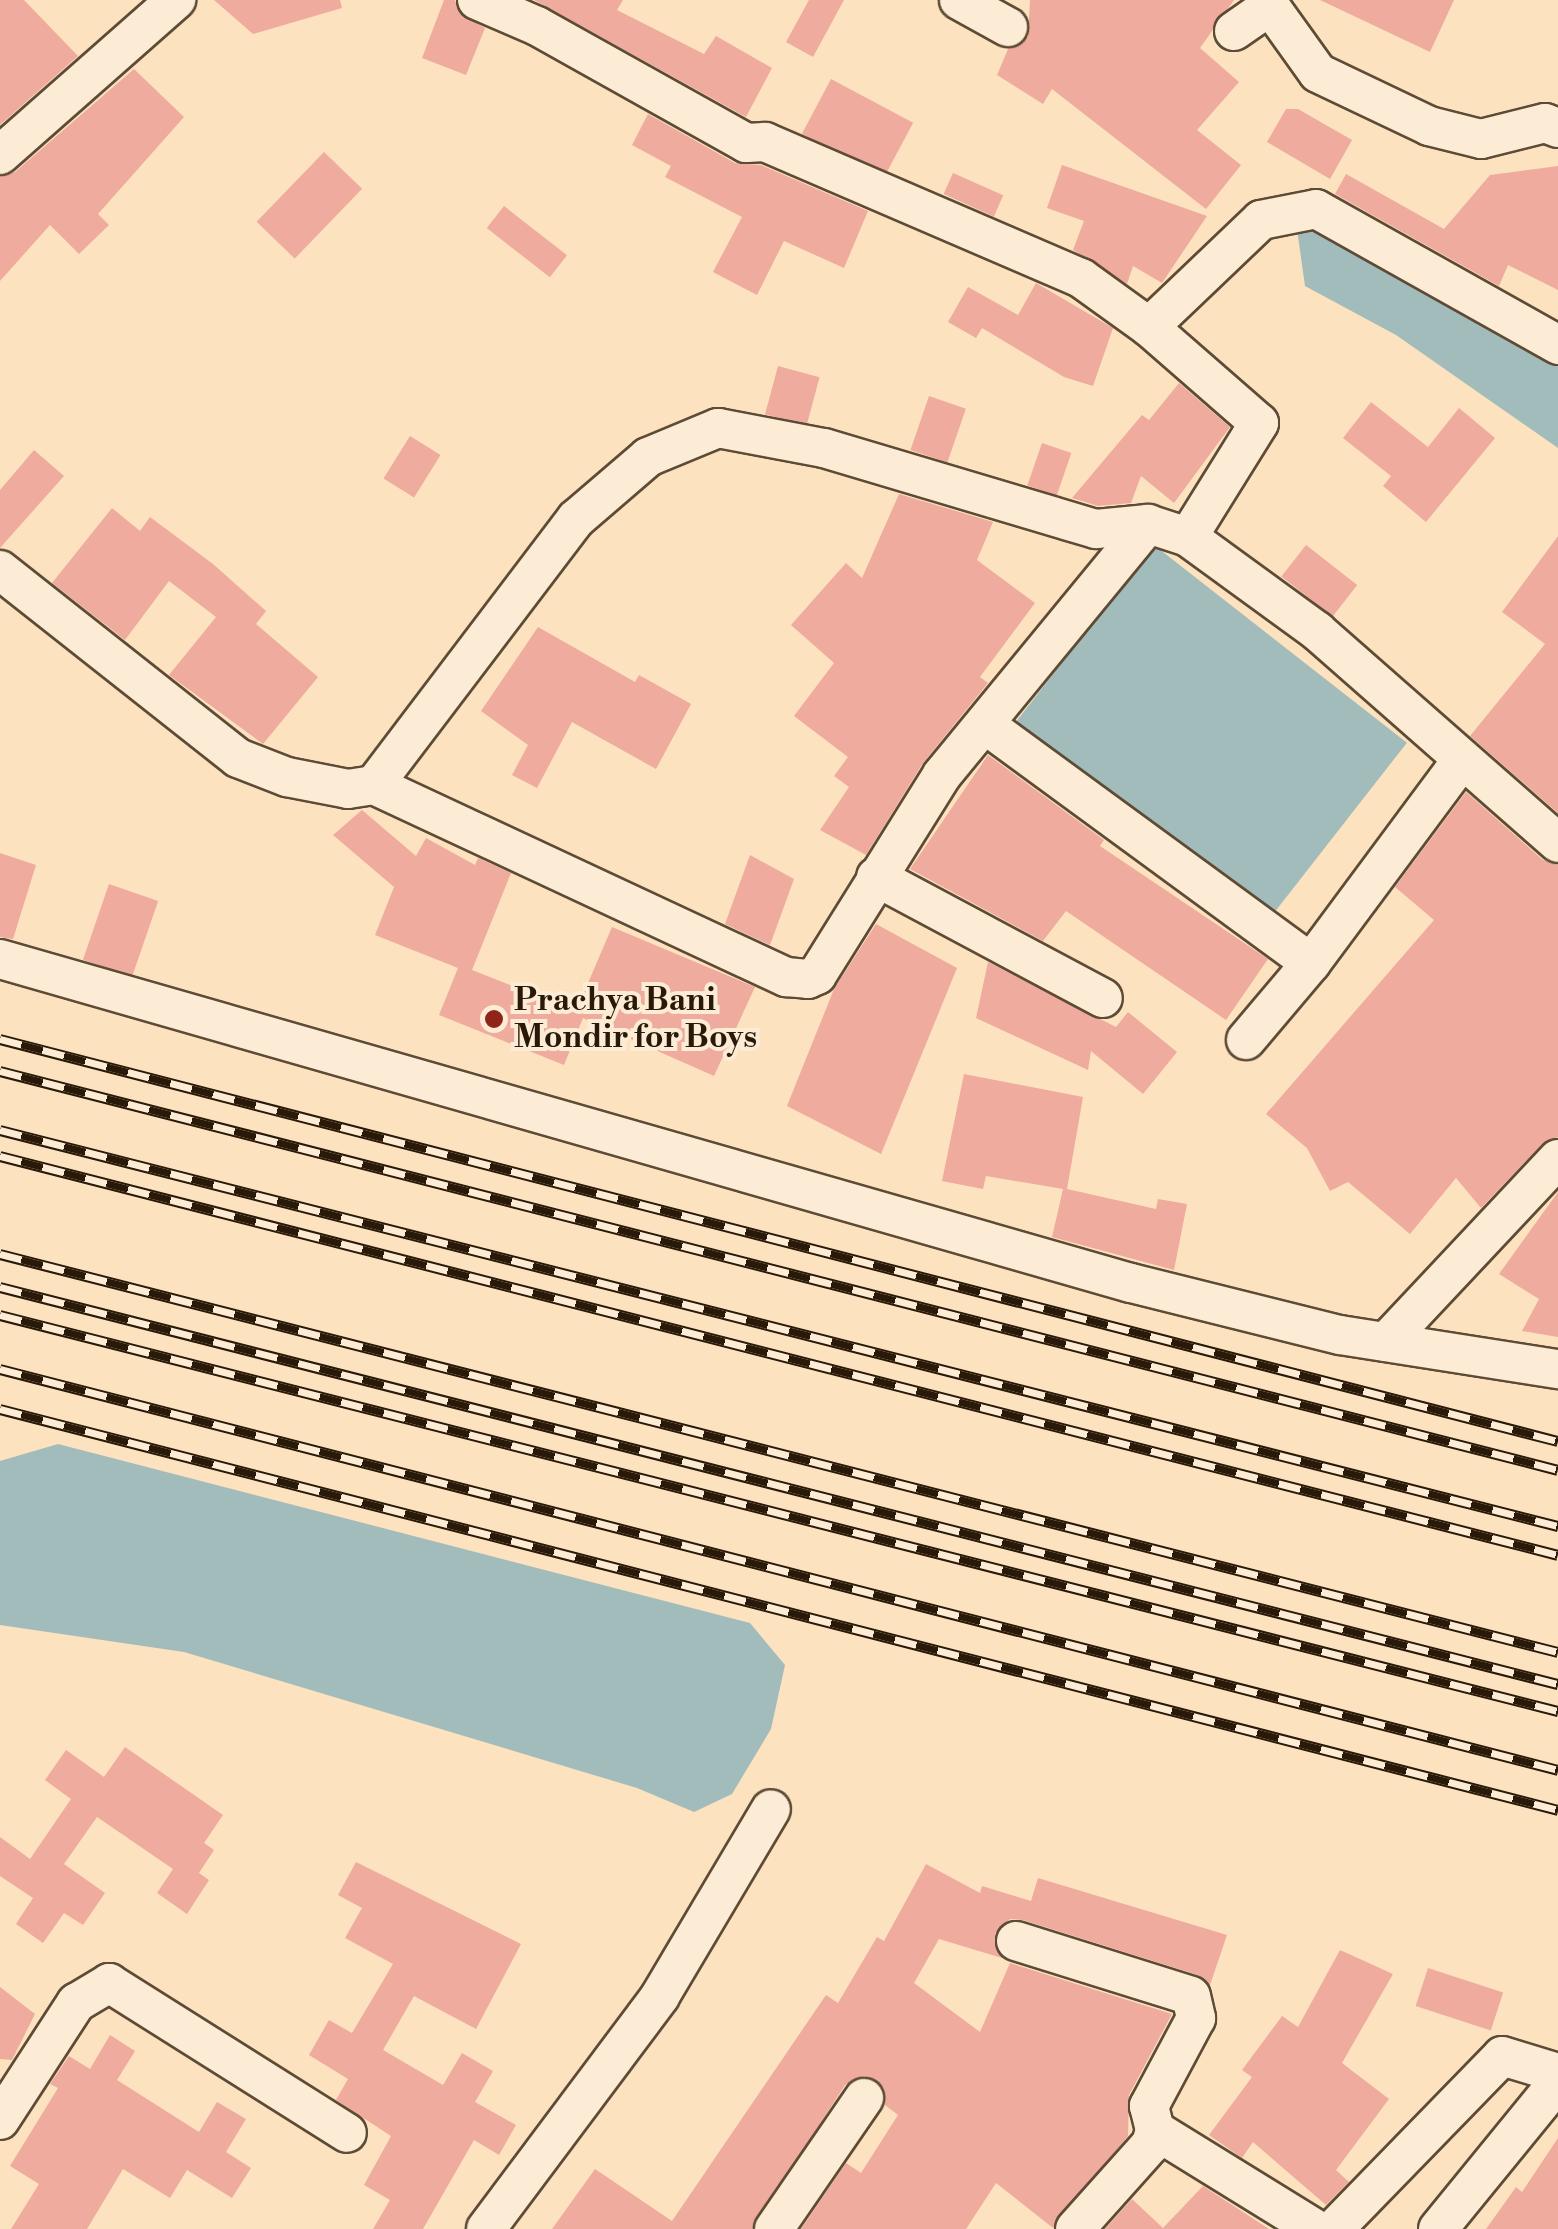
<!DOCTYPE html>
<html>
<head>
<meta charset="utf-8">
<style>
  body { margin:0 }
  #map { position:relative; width:1558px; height:2229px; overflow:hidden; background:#fce2bf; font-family:"Libre Bodoni",serif }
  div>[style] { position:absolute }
  .water>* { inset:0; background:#a2bcbb; transform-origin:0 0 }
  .building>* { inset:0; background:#efab9d; transform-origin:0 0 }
  .roads { filter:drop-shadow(2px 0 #5e4b36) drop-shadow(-2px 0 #5e4b36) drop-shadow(0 2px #5e4b36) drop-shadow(0 -2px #5e4b36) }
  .minor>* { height:38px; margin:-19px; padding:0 19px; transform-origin:19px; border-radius:19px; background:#fdecd5 }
  .rail>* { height:11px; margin-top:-5.5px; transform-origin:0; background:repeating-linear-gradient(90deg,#fdecd5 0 22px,#291908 0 44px); box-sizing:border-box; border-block:2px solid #291908 }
  .dots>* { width:28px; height:28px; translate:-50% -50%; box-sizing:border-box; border:5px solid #fdecd5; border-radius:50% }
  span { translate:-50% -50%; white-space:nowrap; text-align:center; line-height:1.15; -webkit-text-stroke:8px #fdecd5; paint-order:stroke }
  .poi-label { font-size:32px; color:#291908; font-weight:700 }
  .left { translate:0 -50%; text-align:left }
</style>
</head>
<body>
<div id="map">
  <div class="water">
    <i style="clip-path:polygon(1314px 217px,1558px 361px,1558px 448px,1396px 335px,1305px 286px,1297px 229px)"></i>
    <i style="left:1154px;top:545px;width:321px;height:240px;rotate:38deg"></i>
    <i style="clip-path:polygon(58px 1444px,750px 1623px,785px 1665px,771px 1729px,732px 1794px,694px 1812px,637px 1788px,184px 1652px,0 1625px,0 1461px)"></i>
  </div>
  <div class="building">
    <i style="clip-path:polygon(0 0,24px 0,78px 56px,0 125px)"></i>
    <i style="clip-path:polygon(214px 0,340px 0,342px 8px,253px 34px)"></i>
    <i style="clip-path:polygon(444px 0,455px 0,460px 14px,485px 28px,466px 75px,422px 58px)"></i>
    <i style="clip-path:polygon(534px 0,623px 0,617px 10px,704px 54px,716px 36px,772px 68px,746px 117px)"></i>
    <i style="clip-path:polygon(809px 0,844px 0,813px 57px,786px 42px)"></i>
    <i style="clip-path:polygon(1030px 0,1234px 0,1200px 48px,1239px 82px,1197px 130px,1241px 165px,1206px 209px,1052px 89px,1043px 104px,997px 75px,1008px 49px,1028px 37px)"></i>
    <i style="clip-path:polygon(1320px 0,1454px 0,1430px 52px)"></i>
    <i style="clip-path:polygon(134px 69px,184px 117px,98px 214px,109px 225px,79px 254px,50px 225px,0 281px,0 177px,15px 172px)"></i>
    <i style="left:831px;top:79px;width:93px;height:62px;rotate:28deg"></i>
    <i style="clip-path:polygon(1286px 109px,1298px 109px,1352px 140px,1330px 179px,1267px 142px)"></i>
    <i style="clip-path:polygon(648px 114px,735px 163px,761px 165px,868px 211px,844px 268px,784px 241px,757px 295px,713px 272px,742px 217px,665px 177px,671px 166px,632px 145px)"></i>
    <i style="left:324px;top:152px;width:53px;height:97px;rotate:44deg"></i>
    <i style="clip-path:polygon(1062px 165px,1207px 216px,1162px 283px,1133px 266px,1127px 284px,1073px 250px,1084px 221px,1047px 208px)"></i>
    <i style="clip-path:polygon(1558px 166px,1558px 290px,1508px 265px,1499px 286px,1335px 194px,1346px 174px,1444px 229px,1490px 175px)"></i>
    <i style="left:953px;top:173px;width:55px;height:23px;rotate:24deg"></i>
    <i style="left:504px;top:206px;width:80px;height:28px;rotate:38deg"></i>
    <i style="clip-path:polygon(1036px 283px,1113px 328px,1093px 386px,1064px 377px,982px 328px,976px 338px,948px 322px,968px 287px,1018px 315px)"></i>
    <i style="left:778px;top:366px;width:43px;height:50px;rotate:15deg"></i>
    <i style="clip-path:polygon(1179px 383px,1230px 427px,1174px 503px,1141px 476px,1131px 503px,1098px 506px,1072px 498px,1142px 415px,1149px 420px)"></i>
    <i style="left:929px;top:396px;width:39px;height:57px;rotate:19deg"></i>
    <i style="clip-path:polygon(1371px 402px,1428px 447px,1459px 408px,1495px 438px,1426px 522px,1383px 486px,1391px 476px,1343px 438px)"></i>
    <i style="left:410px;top:436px;width:36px;height:50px;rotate:32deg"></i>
    <i style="left:1042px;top:443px;width:31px;height:45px;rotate:19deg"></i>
    <i style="clip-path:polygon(34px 450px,64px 476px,0 548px,0 490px)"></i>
    <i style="clip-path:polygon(899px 494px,993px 522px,977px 560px,1035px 603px,980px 677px,988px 683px,923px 763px,866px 855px,820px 830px,849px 787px,834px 776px,848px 757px,794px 716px,834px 663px,791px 625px,846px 563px,862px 578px)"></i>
    <i style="clip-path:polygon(112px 508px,140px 531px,150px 517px,213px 564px,266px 611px,256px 624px,318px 677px,263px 744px,169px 675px,216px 617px,169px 581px,125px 640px,52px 583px)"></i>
    <i style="clip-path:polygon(1558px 536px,1558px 813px,1470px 736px,1545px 644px,1502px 612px)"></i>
    <i style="left:1306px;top:545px;width:65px;height:40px;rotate:38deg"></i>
    <i style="clip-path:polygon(538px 627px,635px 682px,639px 675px,691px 704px,656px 769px,572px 722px,537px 788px,512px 775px,528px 745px,481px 711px)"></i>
    <i style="clip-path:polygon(988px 755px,1104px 840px,1100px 846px,1268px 959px,1226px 1020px,1066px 911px,1043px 941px,910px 869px)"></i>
    <i style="clip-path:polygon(1466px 792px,1543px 860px,1558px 865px,1558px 1137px,1542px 1144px,1481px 1208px,1456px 1178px,1410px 1234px,1348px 1182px,1330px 1191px,1307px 1148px,1266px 1114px,1434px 920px,1395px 887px)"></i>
    <i style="clip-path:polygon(362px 810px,416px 856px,426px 838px,475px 865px,478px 858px,511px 873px,472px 970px,576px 1011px,612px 927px,755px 987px,714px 1076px,583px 1018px,564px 1065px,439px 1015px,458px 968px,375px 935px,394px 887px,333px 835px)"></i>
    <i style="clip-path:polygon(0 853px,36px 865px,13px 939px,0 937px)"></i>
    <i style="clip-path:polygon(750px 855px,794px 879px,770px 945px,725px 924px)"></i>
    <i style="left:109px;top:884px;width:52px;height:80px;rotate:19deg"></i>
    <i style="clip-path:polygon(876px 924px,957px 968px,881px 1154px,787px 1106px,834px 989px)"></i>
    <i style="clip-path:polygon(988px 962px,1116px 1027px,1128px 1012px,1177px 1052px,1143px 1094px,1091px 1051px,1088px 1070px,976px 1018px)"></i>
    <i style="clip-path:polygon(964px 1074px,1083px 1097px,1067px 1189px,1156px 1209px,1158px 1199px,1187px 1204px,1174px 1270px,1052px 1237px,1063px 1189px,986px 1176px,983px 1189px,942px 1181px)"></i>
    <i style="clip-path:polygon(1558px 1192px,1558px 1337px,1522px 1331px,1539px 1299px,1499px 1274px)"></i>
    <i style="clip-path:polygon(125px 1747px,223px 1815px,204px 1843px,214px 1850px,199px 1873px,209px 1880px,187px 1914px,157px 1893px,173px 1869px,97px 1817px,64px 1864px,105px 1893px,83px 1925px,64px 1913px,43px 1943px,16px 1924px,33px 1898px,0 1876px,0 1837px,30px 1859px,71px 1799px,45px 1780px,66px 1750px,104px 1777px)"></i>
    <i style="clip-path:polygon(356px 1862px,521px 1944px,476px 2029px,414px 1996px,383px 2050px,443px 2085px,462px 2053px,493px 2071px,475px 2102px,516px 2125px,499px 2155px,474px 2140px,423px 2229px,373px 2229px,390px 2200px,364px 2185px,391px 2136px,336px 2100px,348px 2079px,309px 2055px,329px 2020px,352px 2033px,393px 1964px,345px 1938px,362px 1908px,338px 1895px)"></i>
    <i style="clip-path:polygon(926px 1864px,980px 1893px,982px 1886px,1031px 1901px,1038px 1878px,1227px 1935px,1210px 1985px,1198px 1975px,1023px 1920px,1010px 1919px,995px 1933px,1002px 1958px,939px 1939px,914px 1983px,980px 2032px,1010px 1963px,1172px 2014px,1129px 2095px,1128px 2136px,1053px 2228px,996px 2183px,966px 2229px,801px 2229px,846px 2163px,861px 2173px,898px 2115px,885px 2105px,884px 2088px,865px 2076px,845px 2085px,752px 2229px,552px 2229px,595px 2169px,672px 2221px,826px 1995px,838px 2003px,877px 1937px,884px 1941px)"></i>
    <i style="clip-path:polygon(1340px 1950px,1393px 1974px,1342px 2063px,1389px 2099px,1336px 2170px,1349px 2182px,1326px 2205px,1253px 2142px,1242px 2158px,1209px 2135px,1252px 2077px,1242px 2070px,1282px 2016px,1298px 2027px)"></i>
    <i style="left:1428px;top:1968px;width:79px;height:40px;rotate:18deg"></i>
    <i style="clip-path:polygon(0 1987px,35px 2014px,12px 2060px,0 2059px)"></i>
    <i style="clip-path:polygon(110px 2035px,135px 2051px,117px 2080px,199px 2132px,217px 2102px,246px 2119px,226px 2152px,251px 2168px,232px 2198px,187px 2170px,170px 2198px,123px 2169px,87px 2229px,11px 2229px,39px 2184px,10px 2166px,58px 2088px,50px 2084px,69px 2056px,90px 2069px)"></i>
    <i style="clip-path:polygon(1558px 2138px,1558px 2229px,1486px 2229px,1516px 2187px,1522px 2192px)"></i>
    <i style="clip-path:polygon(1203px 2186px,1269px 2229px,1105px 2229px,1132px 2199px,1163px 2228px)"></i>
  </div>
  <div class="roads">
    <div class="minor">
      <i style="left:477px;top:0;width:65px;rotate:23.4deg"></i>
      <i style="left:537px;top:26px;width:240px;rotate:29.2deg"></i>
      <i style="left:746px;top:143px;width:19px;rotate:-3deg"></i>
      <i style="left:765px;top:142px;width:344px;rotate:23.3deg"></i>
      <i style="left:1081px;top:278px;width:84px;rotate:35.8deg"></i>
      <i style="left:1149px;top:327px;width:155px;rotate:-43.7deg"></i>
      <i style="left:1261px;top:220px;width:56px;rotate:-11.3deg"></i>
      <i style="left:1316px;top:209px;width:278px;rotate:29.3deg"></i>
      <i style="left:959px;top:0;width:56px;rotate:28.9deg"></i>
      <i style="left:1270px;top:6px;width:82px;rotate:54.4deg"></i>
      <i style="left:1318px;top:73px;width:123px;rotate:25.5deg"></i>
      <i style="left:1429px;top:126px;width:54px;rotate:14deg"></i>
      <i style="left:1481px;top:139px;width:66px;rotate:-14deg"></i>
      <i style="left:1545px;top:123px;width:14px;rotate:21deg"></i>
      <i style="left:1234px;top:31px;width:44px;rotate:-34.8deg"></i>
      <i style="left:1270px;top:6px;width:6px;rotate:-99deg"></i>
      <i style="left:0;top:155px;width:235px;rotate:-41.4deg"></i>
      <i style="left:1149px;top:327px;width:146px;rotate:41.1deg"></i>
      <i style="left:1259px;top:423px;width:134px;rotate:121.9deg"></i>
      <i style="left:0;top:570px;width:303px;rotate:38.3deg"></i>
      <i style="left:238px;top:758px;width:53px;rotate:21.2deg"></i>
      <i style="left:287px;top:777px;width:62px;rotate:11.1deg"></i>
      <i style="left:348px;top:789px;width:26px;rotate:-9deg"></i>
      <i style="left:374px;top:785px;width:334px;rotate:-52.8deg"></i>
      <i style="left:576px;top:519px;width:95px;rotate:-40.7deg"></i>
      <i style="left:648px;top:457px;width:76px;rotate:-22.5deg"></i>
      <i style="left:718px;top:428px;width:108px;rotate:10.7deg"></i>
      <i style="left:824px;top:448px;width:284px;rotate:16.6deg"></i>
      <i style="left:1096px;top:529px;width:52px;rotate:-5.5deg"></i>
      <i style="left:1148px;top:524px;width:42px;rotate:18deg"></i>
      <i style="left:1188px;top:537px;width:160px;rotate:36.1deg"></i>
      <i style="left:1317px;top:631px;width:321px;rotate:41.3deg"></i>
      <i style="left:987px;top:726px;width:401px;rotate:36.2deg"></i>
      <i style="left:374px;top:785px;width:455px;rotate:25deg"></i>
      <i style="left:786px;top:977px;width:22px;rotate:5deg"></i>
      <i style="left:808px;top:979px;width:10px;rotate:-24deg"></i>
      <i style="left:817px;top:975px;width:236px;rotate:-58deg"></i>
      <i style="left:942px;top:775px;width:325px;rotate:-50.6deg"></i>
      <i style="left:876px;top:877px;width:257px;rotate:28.1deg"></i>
      <i style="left:0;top:959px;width:1176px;rotate:15.99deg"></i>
      <i style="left:1131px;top:1283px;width:215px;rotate:14deg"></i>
      <i style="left:1340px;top:1335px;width:221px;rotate:8.9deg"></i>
      <i style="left:1246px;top:1040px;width:101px;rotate:-49.8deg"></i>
      <i style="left:1311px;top:963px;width:253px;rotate:-53.4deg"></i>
      <i style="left:1386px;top:1342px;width:251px;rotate:-46.8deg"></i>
      <i style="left:1016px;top:1941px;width:183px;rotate:17.4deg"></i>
      <i style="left:1191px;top:1996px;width:23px;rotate:77deg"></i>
      <i style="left:1196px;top:2018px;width:100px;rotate:118.1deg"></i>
      <i style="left:1149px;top:2106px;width:25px;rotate:76deg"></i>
      <i style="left:1155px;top:2130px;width:15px;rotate:106deg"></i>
      <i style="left:1151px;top:2144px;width:114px;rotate:131.8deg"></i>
      <i style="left:0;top:2120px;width:140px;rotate:-57deg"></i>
      <i style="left:76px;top:2003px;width:39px;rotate:-31deg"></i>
      <i style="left:109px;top:1983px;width:281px;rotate:32.2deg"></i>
      <i style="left:1155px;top:2130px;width:188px;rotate:31.7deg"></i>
      <i style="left:486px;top:2229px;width:291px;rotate:-53.2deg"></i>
      <i style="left:660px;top:1996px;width:217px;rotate:-59.3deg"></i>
      <i style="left:774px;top:2229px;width:159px;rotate:-55.5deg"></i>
      <i style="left:1334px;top:2229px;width:241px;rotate:-45.8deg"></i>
      <i style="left:1502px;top:2056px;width:59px;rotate:16.9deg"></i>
      <i style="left:1438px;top:2229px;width:190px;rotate:-50.8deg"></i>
    </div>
  </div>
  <div class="rail">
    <i style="left:0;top:1039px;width:1609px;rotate:14.47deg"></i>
    <i style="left:0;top:1071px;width:1608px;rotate:14.36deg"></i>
    <i style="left:0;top:1130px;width:1608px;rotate:14.26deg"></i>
    <i style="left:0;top:1156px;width:1608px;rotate:14.36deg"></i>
    <i style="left:0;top:1254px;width:1608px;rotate:14.33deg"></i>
    <i style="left:0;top:1287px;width:1608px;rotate:14.3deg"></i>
    <i style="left:0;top:1315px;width:1608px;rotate:14.26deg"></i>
    <i style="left:0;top:1369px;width:1609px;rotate:14.43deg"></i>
    <i style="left:0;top:1409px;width:1609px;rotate:14.43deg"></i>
  </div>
  <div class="dots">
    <i style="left:494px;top:1019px;background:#8f2418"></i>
  </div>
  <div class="poi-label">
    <span class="left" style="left:514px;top:1019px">Prachya Bani<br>Mondir for Boys</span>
  </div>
</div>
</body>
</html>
